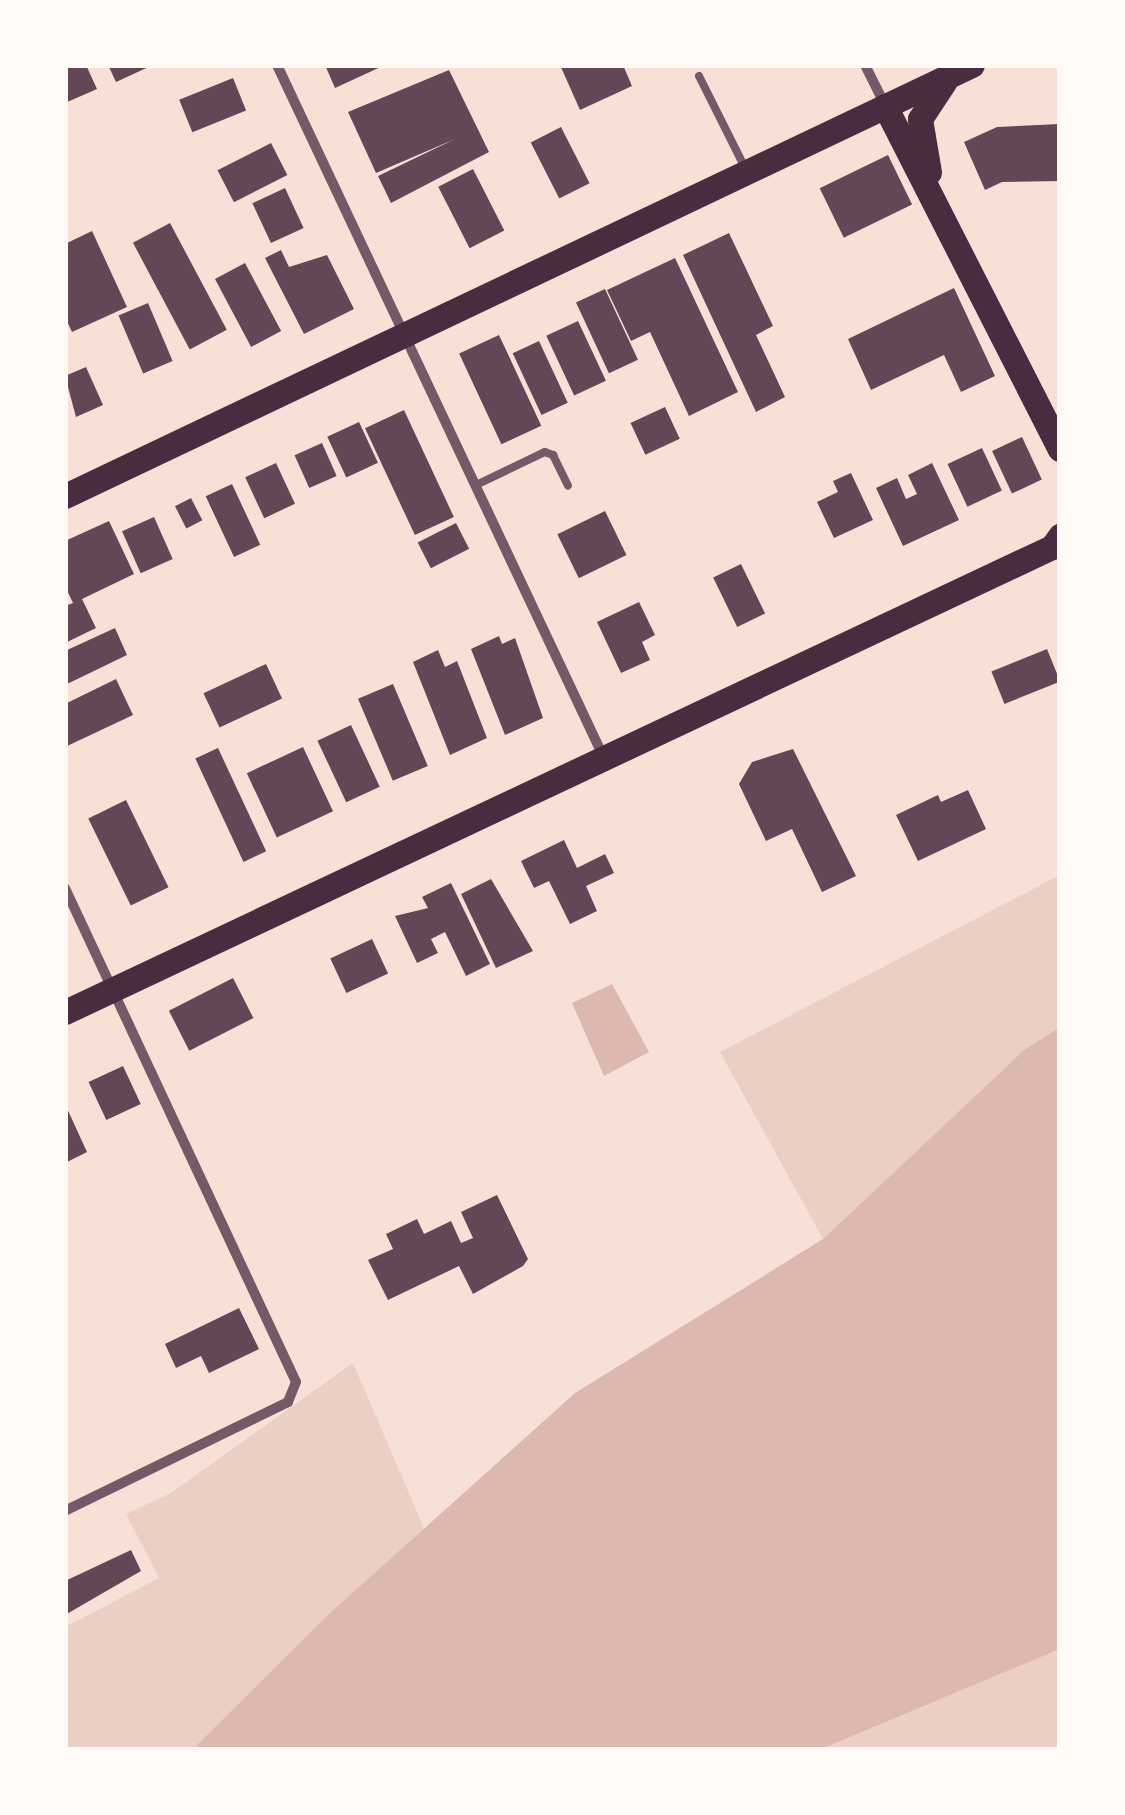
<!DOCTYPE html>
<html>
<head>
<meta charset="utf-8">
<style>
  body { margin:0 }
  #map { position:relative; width:1125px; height:1815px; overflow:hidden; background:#f7e1d7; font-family:Cabin,sans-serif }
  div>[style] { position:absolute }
  .green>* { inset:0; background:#ebcfc5 }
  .water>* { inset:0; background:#dcb8b0 }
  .building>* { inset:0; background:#644757; transform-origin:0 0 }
  .service>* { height:8px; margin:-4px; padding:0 4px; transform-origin:4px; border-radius:4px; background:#755966 }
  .minor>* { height:10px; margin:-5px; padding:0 5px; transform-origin:5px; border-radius:5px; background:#755966 }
  .primary>* { height:25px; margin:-12.5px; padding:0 12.5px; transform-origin:12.5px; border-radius:12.5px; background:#4a2c40 }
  span { translate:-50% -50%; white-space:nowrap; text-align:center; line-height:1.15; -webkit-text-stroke:10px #fffaf5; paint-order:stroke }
  .frame { position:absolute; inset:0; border:68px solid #fffaf5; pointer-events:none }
</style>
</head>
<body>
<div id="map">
  <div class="green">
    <i style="clip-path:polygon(1060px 875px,1060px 1027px,1024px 1050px,823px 1239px,720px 1052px)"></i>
    <i style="clip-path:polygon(353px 1363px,424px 1528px,192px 1750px,65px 1750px,65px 1627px,159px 1578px,126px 1514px,171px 1493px)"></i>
    <i style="clip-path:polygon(1060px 1649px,1060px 1750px,819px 1750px)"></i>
  </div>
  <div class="water">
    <i style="clip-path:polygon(612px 984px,649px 1052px,604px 1076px,572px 1003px)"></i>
    <i style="clip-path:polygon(1060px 1027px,1060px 1649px,819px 1750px,192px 1750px,329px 1614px,575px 1393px,823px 1239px,1024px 1050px)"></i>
  </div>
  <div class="building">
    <i style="clip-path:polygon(65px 65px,86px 65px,97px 89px,65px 103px)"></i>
    <i style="clip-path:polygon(108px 65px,153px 65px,116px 82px)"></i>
    <i style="clip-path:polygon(325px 65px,385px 65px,335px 88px)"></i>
    <i style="clip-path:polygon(560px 65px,623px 65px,632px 86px,580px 110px)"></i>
    <i style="clip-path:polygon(449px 70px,489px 152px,391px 203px,378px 176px,455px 139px,376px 173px,348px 112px)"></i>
    <i style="left:233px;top:78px;width:35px;height:58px;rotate:68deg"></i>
    <i style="clip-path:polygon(1060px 124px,1060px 181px,1002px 182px,985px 190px,964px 142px,997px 127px)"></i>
    <i style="left:561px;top:127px;width:63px;height:34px;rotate:63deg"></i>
    <i style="left:271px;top:143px;width:36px;height:60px;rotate:63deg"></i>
    <i style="left:888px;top:155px;width:55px;height:76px;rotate:64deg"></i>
    <i style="left:473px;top:169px;width:69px;height:39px;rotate:63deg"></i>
    <i style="left:285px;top:188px;width:44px;height:36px;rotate:65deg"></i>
    <i style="left:170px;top:223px;width:121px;height:42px;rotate:62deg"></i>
    <i style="clip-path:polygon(92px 231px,127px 307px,72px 332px,65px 317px,65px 244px)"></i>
    <i style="clip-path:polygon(729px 233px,773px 326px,756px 335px,785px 397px,756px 412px,683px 255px)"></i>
    <i style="clip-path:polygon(281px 250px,289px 267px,327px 255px,354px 309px,304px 334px,265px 258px)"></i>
    <i style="clip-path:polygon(675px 258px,738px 392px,689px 416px,650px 332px,631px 341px,607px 290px)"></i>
    <i style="left:245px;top:263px;width:77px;height:34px;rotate:62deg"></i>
    <i style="clip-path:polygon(954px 288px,995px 376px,961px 392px,944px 355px,871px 390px,848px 339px)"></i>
    <i style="left:605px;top:289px;width:78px;height:32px;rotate:65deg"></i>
    <i style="left:148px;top:303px;width:63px;height:32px;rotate:67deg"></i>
    <i style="left:578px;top:321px;width:66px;height:35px;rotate:65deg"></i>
    <i style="left:499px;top:335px;width:100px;height:44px;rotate:65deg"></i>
    <i style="left:539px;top:341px;width:68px;height:29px;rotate:65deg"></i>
    <i style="clip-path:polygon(86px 367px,103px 405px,76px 417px,65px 376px)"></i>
    <i style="left:665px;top:407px;width:35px;height:38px;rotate:65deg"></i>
    <i style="left:404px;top:410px;width:118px;height:43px;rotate:65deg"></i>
    <i style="left:359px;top:422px;width:45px;height:35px;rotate:65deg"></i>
    <i style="left:1022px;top:437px;width:47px;height:33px;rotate:65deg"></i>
    <i style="left:322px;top:443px;width:36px;height:30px;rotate:66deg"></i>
    <i style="left:982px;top:448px;width:47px;height:38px;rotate:65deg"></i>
    <i style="left:276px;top:463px;width:45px;height:34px;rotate:65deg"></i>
    <i style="clip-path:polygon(932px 463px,959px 520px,903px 546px,876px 488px,897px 478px,906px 499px,917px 494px,908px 475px)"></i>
    <i style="clip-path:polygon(851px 473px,873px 520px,834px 538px,817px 502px,838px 492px,833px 481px)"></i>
    <i style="left:232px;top:484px;width:67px;height:29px;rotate:65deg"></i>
    <i style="left:191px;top:498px;width:25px;height:18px;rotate:63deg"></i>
    <i style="left:605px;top:511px;width:49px;height:53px;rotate:64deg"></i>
    <i style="left:154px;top:517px;width:46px;height:35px;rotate:66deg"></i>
    <i style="clip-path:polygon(109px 521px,134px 574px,82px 599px,96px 628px,65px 643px,65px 606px,73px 603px,65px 586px,65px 541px)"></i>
    <i style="left:456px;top:523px;width:29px;height:43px;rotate:63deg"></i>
    <i style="left:741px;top:564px;width:55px;height:31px;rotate:64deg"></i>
    <i style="clip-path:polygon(639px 602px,655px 635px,642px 642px,650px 660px,621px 673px,597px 622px)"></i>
    <i style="clip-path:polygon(115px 628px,127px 655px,65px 685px,65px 651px)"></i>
    <i style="clip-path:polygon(499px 636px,502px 644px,515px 638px,543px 718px,505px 735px,471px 649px)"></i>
    <i style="left:1047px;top:649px;width:35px;height:60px;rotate:68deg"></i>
    <i style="clip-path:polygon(438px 650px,445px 667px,457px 661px,487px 738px,450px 755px,413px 662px)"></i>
    <i style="left:266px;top:664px;width:38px;height:69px;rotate:65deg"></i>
    <i style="clip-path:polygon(116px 679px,133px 715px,65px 747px,65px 704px)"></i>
    <i style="left:393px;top:684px;width:89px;height:38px;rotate:67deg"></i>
    <i style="left:351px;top:725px;width:68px;height:37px;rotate:65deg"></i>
    <i style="left:303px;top:747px;width:71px;height:62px;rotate:65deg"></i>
    <i style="left:218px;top:748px;width:114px;height:25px;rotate:65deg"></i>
    <i style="clip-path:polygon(793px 749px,856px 876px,822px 892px,792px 829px,766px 841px,739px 784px,752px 762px)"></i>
    <i style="clip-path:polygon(968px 790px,986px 829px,918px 861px,896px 815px,938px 795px,941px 802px)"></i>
    <i style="left:126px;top:800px;width:97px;height:42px;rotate:64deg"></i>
    <i style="clip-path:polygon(564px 840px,577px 868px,605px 854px,614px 873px,586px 886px,597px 911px,570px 924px,549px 881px,534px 888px,521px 861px)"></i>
    <i style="clip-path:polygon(491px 879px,533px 951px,496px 968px,461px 894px)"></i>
    <i style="clip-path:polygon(451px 883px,490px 964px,466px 976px,445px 932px,431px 939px,438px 953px,417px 963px,395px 916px,428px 908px,422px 897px)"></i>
    <i style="left:372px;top:939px;width:38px;height:46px;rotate:65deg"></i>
    <i style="left:233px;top:978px;width:45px;height:72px;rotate:63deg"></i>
    <i style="left:123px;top:1066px;width:42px;height:38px;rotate:65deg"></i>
    <i style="clip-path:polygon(65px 1104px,87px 1152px,65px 1163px)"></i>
    <i style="clip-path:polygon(497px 1195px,528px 1259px,523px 1266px,473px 1294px,459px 1266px,388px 1300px,368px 1260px,393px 1249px,386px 1234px,417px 1219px,424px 1234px,451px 1221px,461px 1243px,473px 1238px,461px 1212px)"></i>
    <i style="clip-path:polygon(239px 1308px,259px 1349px,209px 1373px,201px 1356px,176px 1368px,165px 1344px)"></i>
    <i style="clip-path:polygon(131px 1550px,141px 1571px,65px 1615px,65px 1581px)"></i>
  </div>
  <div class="service">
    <i style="left:699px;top:76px;width:103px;rotate:63.4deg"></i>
    <i style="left:476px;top:485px;width:76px;rotate:-25.6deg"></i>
    <i style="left:545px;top:452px;width:9px;rotate:21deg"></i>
    <i style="left:553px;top:455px;width:34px;rotate:64deg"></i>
  </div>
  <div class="minor">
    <i style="left:277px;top:65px;width:764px;rotate:64.74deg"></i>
    <i style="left:865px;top:65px;width:45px;rotate:63.4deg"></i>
    <i style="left:65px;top:888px;width:545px;rotate:64.94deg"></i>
    <i style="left:296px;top:1382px;width:22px;rotate:112deg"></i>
    <i style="left:288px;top:1402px;width:248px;rotate:154deg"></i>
  </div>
  <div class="primary">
    <i style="left:885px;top:106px;width:385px;rotate:63deg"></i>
    <i style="left:929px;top:172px;width:54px;rotate:-99.6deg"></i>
    <i style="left:920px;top:119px;width:45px;rotate:-56.7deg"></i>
    <i style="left:65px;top:496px;width:1004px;rotate:-25.42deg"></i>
    <i style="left:65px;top:1012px;width:1091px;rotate:-25.23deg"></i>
    <i style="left:1052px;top:547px;width:14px;rotate:-54deg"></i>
  </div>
  <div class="frame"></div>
</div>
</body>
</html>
